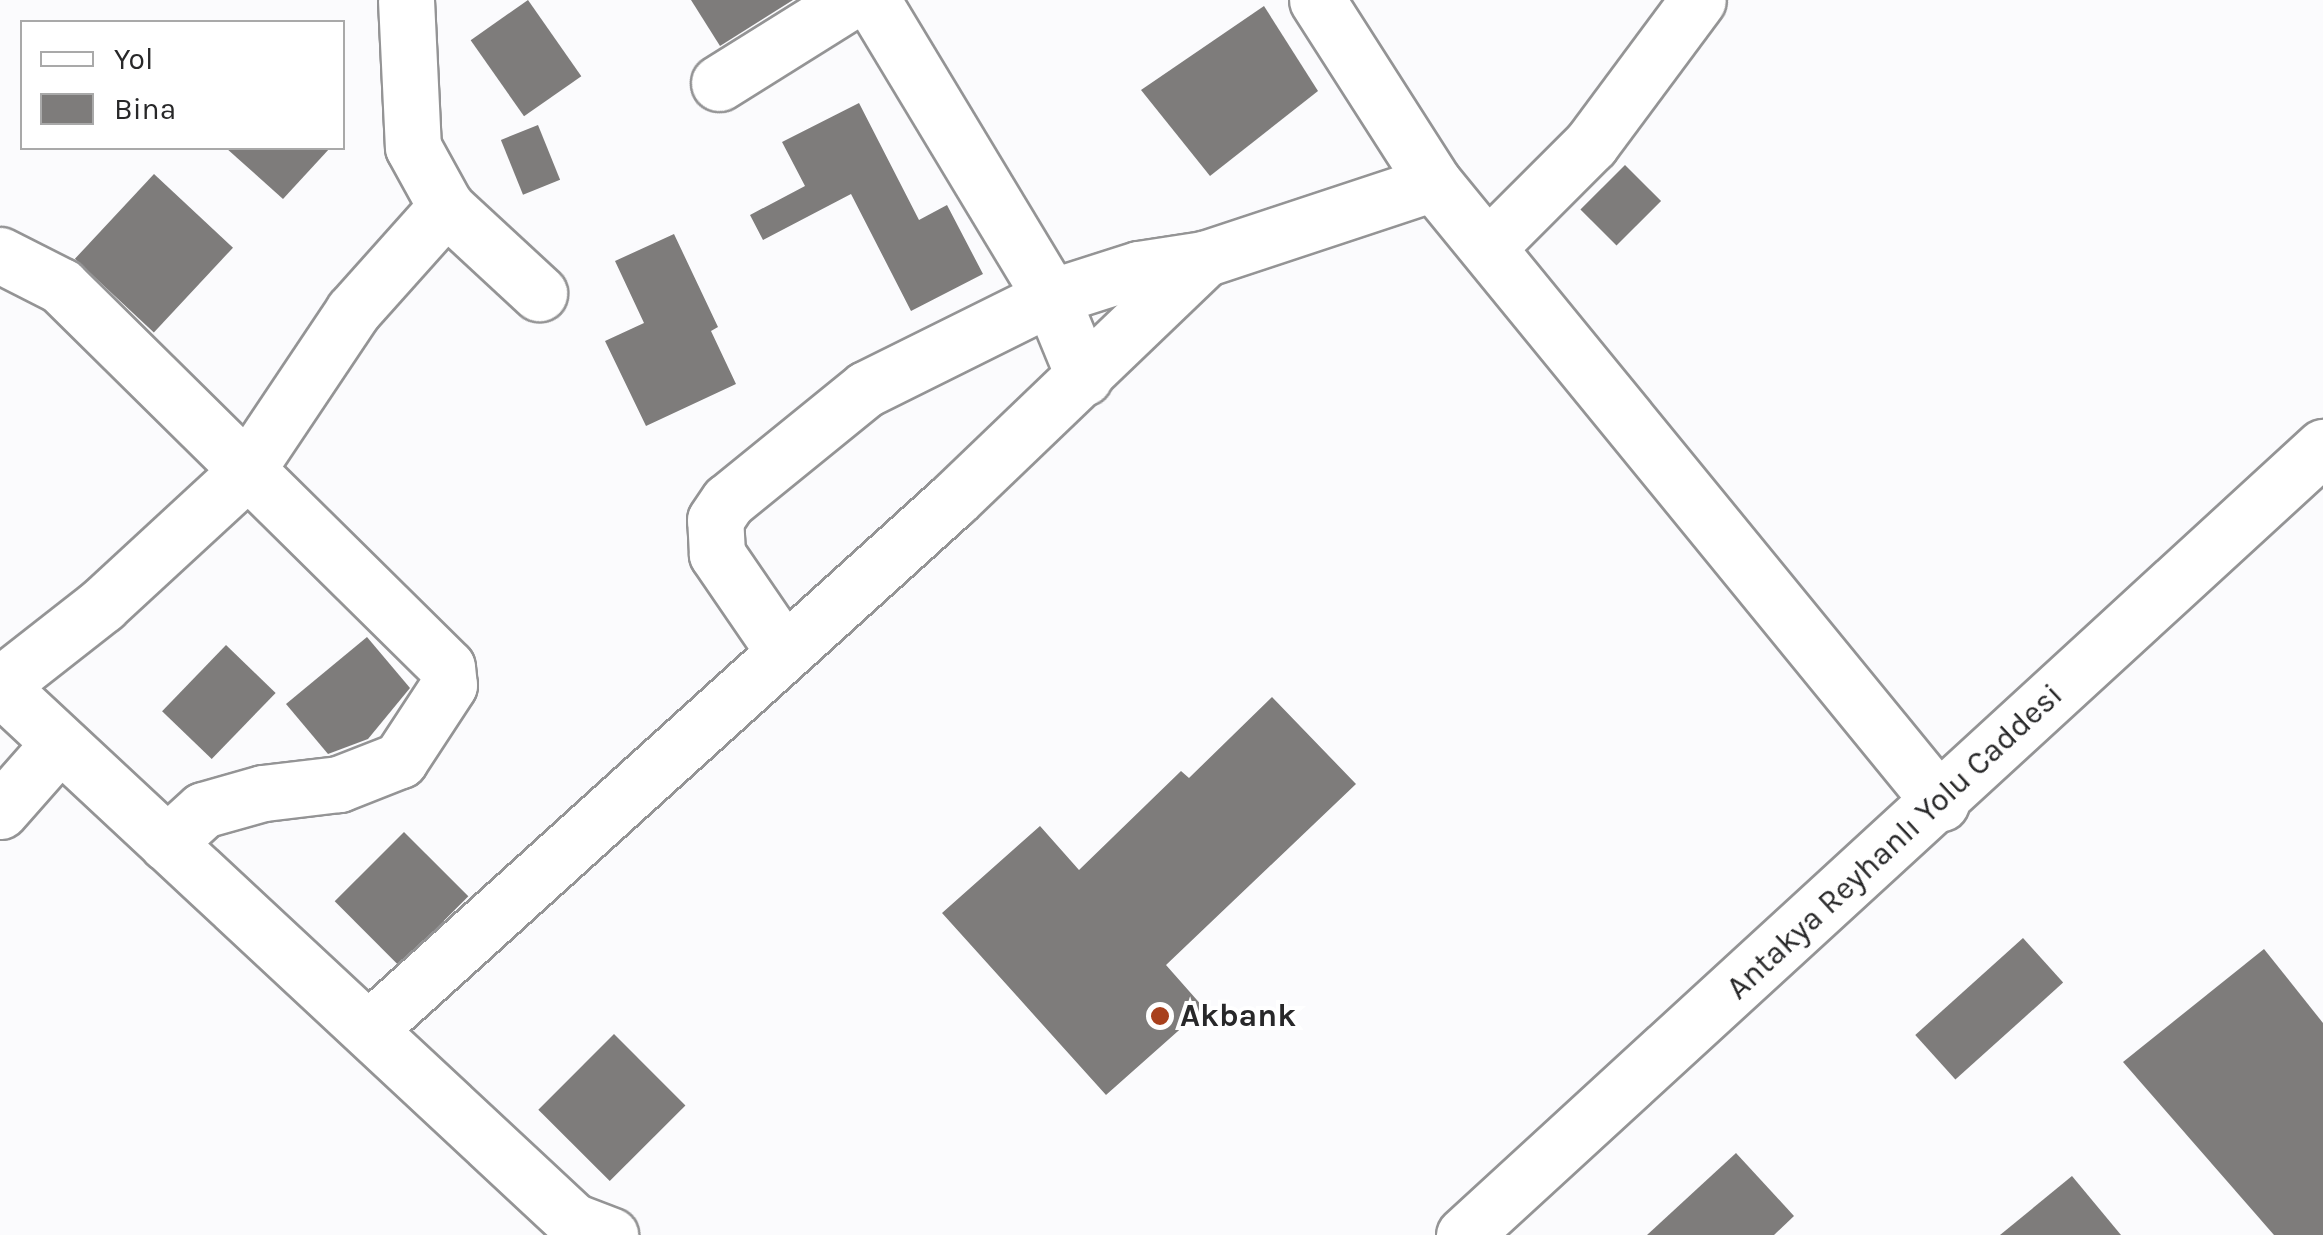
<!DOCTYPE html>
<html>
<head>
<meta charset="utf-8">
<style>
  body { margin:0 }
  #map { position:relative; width:2323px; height:1235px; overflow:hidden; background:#fbfbfd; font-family:Karla,sans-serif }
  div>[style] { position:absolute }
  .building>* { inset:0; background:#7e7c7b; transform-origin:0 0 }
  .roads { filter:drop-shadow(2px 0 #949495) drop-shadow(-2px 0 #949495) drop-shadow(0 2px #949495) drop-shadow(0 -2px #949495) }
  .minor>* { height:55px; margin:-27.5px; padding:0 27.5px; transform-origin:27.5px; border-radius:27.5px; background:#fff }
  .major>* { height:55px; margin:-27.5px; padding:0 27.5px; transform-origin:27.5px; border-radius:27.5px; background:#fff }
  .dots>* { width:28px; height:28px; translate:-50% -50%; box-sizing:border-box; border:5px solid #fff; border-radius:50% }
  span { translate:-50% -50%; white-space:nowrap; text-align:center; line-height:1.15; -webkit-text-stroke:8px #fff; paint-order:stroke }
  .street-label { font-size:32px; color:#282829 }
  .poi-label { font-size:32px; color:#282829; font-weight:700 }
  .left { translate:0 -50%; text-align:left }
  .legend { position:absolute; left:20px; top:20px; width:325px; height:130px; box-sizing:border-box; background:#fff; border:2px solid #a9a9a9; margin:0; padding:12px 18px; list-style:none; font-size:30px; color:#282829 }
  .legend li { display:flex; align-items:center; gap:20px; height:50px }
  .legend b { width:50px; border:2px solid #a9a9a9 }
</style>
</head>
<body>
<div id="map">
  <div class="building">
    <i style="left:528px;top:0;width:93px;height:70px;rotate:55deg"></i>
    <i style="clip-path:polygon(691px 0,793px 0,720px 46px)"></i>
    <i style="clip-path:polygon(1264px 6px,1318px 91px,1210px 176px,1141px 90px)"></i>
    <i style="clip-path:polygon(859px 103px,919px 220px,947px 205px,983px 274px,911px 311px,851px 194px,763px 240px,750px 215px,805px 186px,782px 142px)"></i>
    <i style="left:538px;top:125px;width:59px;height:40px;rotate:68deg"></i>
    <i style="clip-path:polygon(226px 148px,330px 148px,283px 199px)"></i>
    <i style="left:1625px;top:165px;width:51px;height:63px;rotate:45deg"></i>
    <i style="left:154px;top:174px;width:108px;height:116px;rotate:43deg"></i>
    <i style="clip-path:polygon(674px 234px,718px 327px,711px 331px,736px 384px,646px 426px,605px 341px,644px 323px,615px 261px)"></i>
    <i style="clip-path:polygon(367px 637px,410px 688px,368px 739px,328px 754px,286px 704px)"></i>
    <i style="left:226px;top:645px;width:69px;height:92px;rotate:44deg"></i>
    <i style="clip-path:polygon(1272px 697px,1356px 784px,1166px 965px,1204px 1008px,1106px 1095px,942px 913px,1040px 826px,1079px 870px,1181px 771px,1189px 778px)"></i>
    <i style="left:404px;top:832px;width:91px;height:98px;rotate:45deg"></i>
    <i style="left:2023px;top:938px;width:60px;height:145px;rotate:48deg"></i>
    <i style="clip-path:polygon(2264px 949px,2323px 1023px,2323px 1235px,2274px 1235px,2123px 1062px)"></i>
    <i style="left:614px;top:1034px;width:101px;height:107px;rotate:45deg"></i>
    <i style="clip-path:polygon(1736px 1153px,1794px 1216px,1774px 1235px,1647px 1235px)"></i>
    <i style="clip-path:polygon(2072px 1176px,2121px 1235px,2000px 1235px)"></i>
  </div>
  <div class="roads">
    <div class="minor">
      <i style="left:406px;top:0;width:147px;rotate:87.3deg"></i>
      <i style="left:413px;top:147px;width:68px;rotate:61.2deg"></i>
      <i style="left:446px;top:207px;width:127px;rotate:42.8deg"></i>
      <i style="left:872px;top:0;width:347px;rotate:58.9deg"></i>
      <i style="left:1051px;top:297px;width:87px;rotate:67.6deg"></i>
      <i style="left:719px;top:83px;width:157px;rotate:-32deg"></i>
      <i style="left:1434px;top:183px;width:801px;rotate:50.73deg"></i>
      <i style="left:1490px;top:245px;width:143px;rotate:-45deg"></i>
      <i style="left:1591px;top:144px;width:179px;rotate:-53.4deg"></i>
      <i style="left:0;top:255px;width:68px;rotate:26.9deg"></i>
      <i style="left:61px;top:286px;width:542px;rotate:44.63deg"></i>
      <i style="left:447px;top:667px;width:18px;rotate:84deg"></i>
      <i style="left:449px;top:685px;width:90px;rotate:123.2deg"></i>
      <i style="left:400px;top:760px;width:66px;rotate:158.5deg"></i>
      <i style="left:339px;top:784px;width:77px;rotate:173.2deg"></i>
      <i style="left:263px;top:793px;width:62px;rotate:164.2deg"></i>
      <i style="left:203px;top:810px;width:49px;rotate:137.5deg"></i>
      <i style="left:784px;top:652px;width:119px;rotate:-124.4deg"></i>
      <i style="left:717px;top:554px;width:34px;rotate:-93deg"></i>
      <i style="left:715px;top:520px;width:23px;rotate:-56deg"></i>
      <i style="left:728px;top:501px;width:178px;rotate:-39.1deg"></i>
      <i style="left:866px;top:389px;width:207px;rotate:-26.4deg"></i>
      <i style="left:1051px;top:297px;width:92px;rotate:-17.7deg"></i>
      <i style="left:1139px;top:269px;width:66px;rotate:-8.7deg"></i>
      <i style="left:0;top:685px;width:130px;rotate:-38.1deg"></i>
      <i style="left:102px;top:605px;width:193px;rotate:-42.7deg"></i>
      <i style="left:244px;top:474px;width:196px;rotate:-56.2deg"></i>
      <i style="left:353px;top:311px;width:140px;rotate:-48.2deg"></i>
      <i style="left:0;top:687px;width:783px;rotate:42.98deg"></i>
      <i style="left:573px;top:1221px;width:40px;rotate:21deg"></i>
      <i style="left:0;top:811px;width:89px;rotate:-48.6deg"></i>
      <i style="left:370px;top:1028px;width:788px;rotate:-42.17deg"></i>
      <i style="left:954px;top:499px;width:347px;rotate:-43.8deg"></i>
      <i style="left:1204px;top:259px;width:242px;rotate:-18.3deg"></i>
      <i style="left:1434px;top:183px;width:217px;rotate:-122.6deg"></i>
    </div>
    <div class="major">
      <i style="left:1464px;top:1235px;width:1166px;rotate:-42.53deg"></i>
    </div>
  </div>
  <div class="dots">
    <i style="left:1160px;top:1016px;background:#a8401d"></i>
  </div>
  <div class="street-label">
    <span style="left:1895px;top:842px;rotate:-43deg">Antakya Reyhanlı Yolu Caddesi</span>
  </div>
  <div class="poi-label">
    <span class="left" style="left:1180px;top:1016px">Akbank</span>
  </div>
  <ul class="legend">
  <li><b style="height:12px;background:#fff"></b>Yol</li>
  <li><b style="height:28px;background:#7e7c7b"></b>Bina</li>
  </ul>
</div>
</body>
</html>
